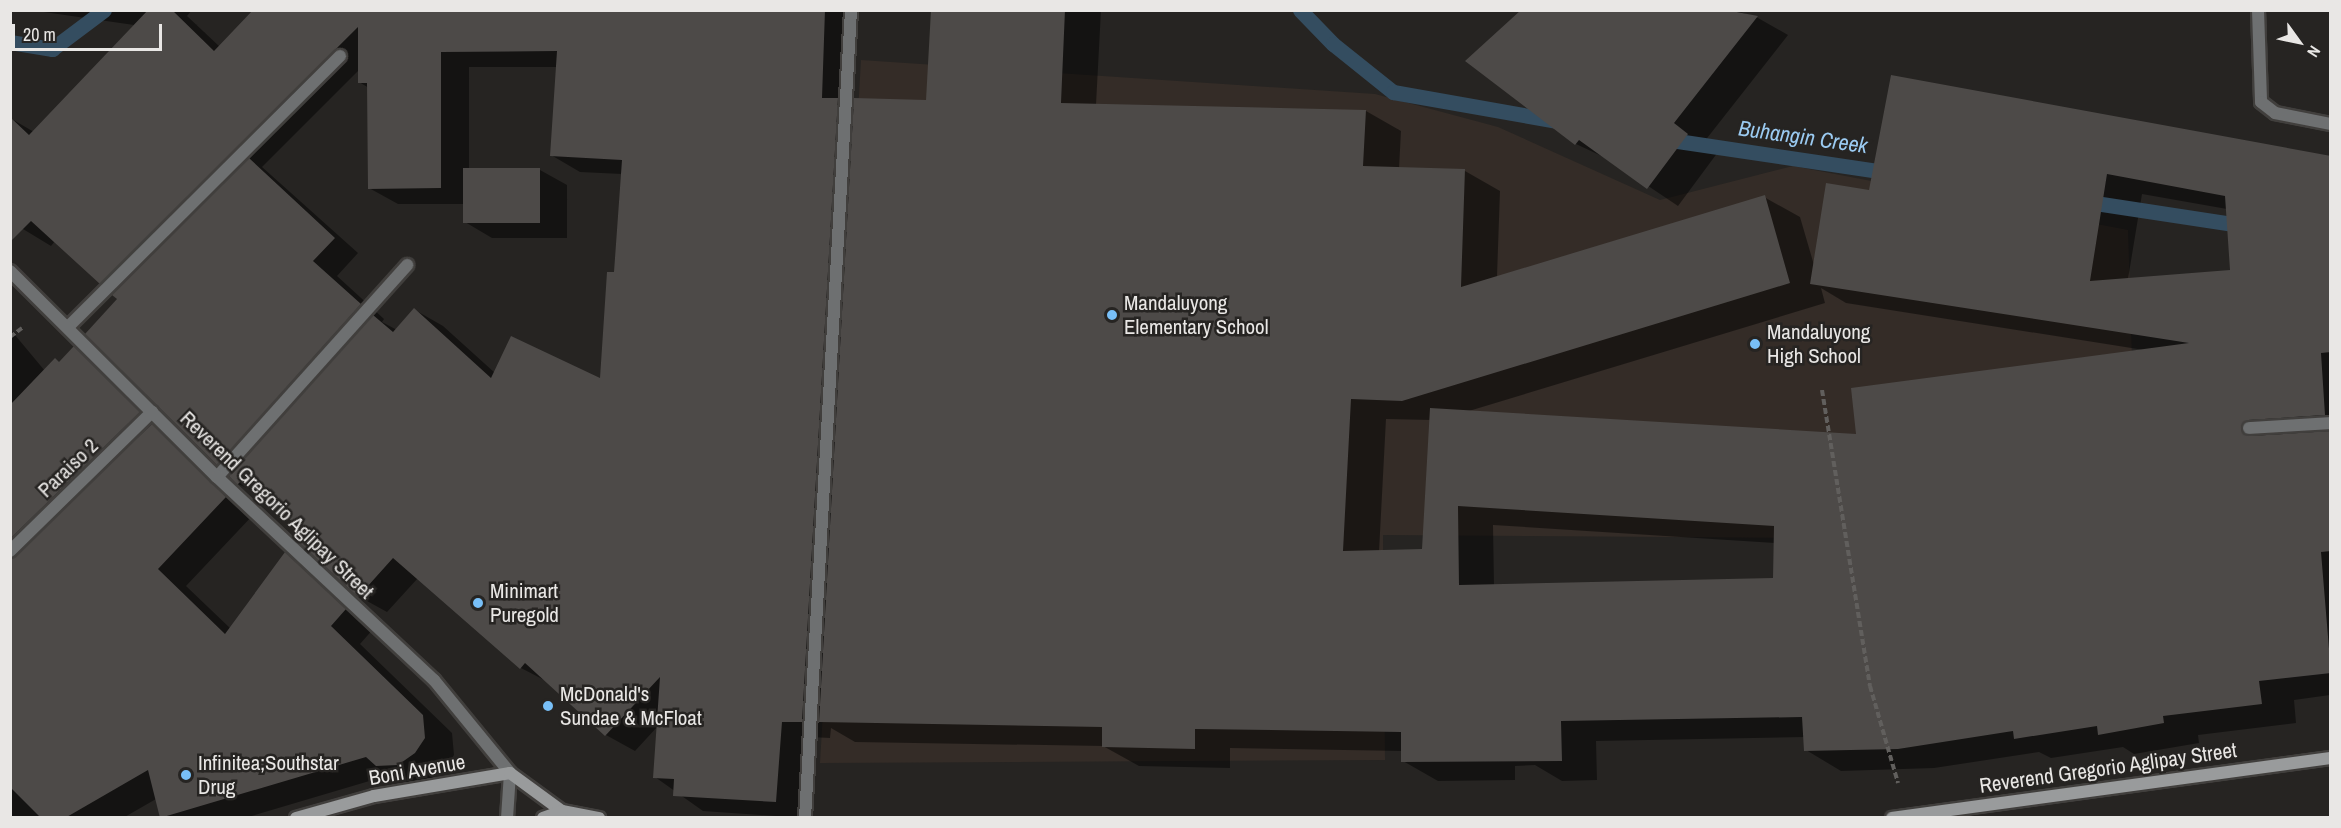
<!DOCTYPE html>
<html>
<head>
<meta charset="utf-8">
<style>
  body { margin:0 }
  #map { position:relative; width:2341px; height:828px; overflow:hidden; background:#262422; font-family:"Archivo Narrow",sans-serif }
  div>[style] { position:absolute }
  .built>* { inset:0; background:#342c27 }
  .shadow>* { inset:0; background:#0007 }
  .stream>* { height:15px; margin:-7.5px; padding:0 7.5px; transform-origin:7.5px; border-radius:7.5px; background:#344d60 }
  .building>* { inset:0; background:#4d4a48; transform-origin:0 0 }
  .path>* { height:4px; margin-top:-2px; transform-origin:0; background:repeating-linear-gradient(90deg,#615f5d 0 6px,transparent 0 9px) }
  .roads { filter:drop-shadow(2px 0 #413f3d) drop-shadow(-2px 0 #413f3d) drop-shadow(0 2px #413f3d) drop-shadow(0 -2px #413f3d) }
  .service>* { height:12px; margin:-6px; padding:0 6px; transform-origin:6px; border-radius:6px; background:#6e7071 }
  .minor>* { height:12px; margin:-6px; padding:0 6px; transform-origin:6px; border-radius:6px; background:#6e7071 }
  .tertiary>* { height:12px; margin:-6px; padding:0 6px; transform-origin:6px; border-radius:6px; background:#6e7071 }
  .secondary>* { height:12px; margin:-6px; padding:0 6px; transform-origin:6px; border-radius:6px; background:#999b9c }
  .dots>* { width:16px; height:16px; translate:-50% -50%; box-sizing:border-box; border:3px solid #262422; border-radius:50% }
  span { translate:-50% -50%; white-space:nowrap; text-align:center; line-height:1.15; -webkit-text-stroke:5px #262422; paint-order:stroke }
  .poi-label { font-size:21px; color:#e9e7e5 }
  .left { translate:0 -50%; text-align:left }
  .street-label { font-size:21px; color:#e9e7e5 }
  .water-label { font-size:22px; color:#9bcbf2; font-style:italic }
  .frame { position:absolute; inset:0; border:12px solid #e9e7e5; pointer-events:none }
  .north { position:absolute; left:2269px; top:12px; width:60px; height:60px; -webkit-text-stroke:4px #262422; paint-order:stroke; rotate:123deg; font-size:16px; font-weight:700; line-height:24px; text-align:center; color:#e9e7e5 }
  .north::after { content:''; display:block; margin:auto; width:21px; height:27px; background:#e9e7e5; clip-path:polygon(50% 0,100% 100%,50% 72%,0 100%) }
  .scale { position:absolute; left:12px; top:24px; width:150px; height:27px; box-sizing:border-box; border:3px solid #e9e7e5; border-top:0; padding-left:8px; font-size:18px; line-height:21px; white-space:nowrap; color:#e9e7e5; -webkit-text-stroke:4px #262422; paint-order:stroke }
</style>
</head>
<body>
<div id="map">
  <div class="built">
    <i style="clip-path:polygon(861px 60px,1375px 94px,1498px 127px,1660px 200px,1793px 166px,2128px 230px,2135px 457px,1802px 538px,1383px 535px,1385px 760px,820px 763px)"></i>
  </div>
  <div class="shadow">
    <i style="clip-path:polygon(evenodd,30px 10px,192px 10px,187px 16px,220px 47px,255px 10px,855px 10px,850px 107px,855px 110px,928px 101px,932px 10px,1101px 10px,1096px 105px,1366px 111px,1401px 131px,1399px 169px,1465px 171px,1500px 191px,1497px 277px,1764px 197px,1800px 217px,1814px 265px,1870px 191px,2330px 157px,2330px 695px,2294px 700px,2296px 723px,2198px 735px,2199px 743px,2134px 754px,2123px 747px,2051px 758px,2039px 752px,1934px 768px,1841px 771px,1806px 750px,1805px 737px,1596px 741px,1597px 780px,1562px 781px,1535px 765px,1515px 766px,1515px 780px,1438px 781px,1403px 761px,1403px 751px,1230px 748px,1230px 768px,1139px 766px,1103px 746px,855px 742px,831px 728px,830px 738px,810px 737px,804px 818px,703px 811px,655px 777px,658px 726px,635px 751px,606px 735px,550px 683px,521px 668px,418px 578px,387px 612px,358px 596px,303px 528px,268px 498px,238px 484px,234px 473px,218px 464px,117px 292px,101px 283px,55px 241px,51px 246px,23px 229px,10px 118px,34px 132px,134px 25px,30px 10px,469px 67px,557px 67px,551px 155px,580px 172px,622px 174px,616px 274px,602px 381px,495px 373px,443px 326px,415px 310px,397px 330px,382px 322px,384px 319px,337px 276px,358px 253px,262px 167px,359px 70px,359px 82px,369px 88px,369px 188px,398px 204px,464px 204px,465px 222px,492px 238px,567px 238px,567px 185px,540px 170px,469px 170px,469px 67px,30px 10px,2142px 194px,2227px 209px,2231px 272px,2128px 279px,2142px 194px,30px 10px,1821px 288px,1846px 303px,2144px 350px,1858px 435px,1469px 411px,1825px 303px,1821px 288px,30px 10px,1386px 419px,1431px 420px,1423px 550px,1379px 552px,1386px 419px,30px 10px,1493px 525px,1775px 543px,1775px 580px,1494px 586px,1493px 525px)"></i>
    <i style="clip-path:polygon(1607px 10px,1734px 10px,1758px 18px,1788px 35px,1704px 142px,1718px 152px,1678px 206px,1608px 159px,1576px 144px,1467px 60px)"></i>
    <i style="clip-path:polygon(10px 329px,45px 371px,55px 360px,60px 363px,74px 348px,103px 365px,254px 514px,186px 586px,231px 629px,285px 554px,314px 570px,375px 627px,360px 644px,452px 733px,454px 755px,445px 769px,428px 781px,407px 782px,393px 774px,245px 818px,162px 818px,156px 799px,123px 818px,10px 818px)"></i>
  </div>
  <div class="stream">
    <i style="left:1300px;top:10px;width:47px;rotate:45.9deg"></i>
    <i style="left:1333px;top:44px;width:77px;rotate:38.7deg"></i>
    <i style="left:1393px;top:92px;width:167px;rotate:10deg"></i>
    <i style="left:10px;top:42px;width:43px;rotate:9.5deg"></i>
    <i style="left:52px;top:49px;width:65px;rotate:-36.9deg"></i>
    <i style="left:1664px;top:139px;width:231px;rotate:8.5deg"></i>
    <i style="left:2082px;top:201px;width:165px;rotate:8.7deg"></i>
  </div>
  <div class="building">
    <i style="clip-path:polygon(148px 10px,172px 10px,214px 51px,253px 10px,825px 10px,822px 98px,838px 98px,802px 722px,782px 722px,776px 802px,673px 796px,674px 779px,653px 778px,660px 677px,605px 736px,525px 663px,520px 669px,393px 558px,358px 597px,294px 538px,301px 529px,243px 479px,237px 485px,229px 476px,373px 315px,393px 332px,414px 308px,491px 378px,511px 336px,600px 378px,607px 272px,614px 272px,622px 160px,550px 156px,557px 51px,441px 52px,441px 188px,368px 189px,367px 83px,358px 83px,358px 27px,100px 284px,31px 221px,10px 242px,10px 117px,29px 135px)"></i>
    <i style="clip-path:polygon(evenodd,931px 10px,1065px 10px,1061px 103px,1366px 110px,1363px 166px,1465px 169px,1461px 287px,1765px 195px,1790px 283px,1402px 401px,1351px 399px,1343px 551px,1422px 549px,1430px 408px,1856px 434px,1851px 388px,2189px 343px,1810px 284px,1826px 183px,1869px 190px,1891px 75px,2331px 156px,2331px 352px,2321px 353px,2325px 415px,2248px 420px,2241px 428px,2250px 436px,2331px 431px,2331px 551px,2321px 552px,2331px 673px,2259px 681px,2262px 704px,2163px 716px,2164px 723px,2098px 735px,2097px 726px,2014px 739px,2013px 731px,1898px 749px,1804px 751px,1802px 717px,1561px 721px,1562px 761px,1401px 762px,1401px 732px,1195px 729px,1195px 749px,1102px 747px,1102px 727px,819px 722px,854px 98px,926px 100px,931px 10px,2107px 174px,2225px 196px,2230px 270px,2090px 281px,2107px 174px,931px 10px,1458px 506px,1774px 526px,1773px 578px,1459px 585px,1458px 506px)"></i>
    <i style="clip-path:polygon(1521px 10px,1726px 10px,1758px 16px,1674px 123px,1688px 134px,1647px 189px,1579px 140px,1575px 145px,1465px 61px)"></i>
    <i style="clip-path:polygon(249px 158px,335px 238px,313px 261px,361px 304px,217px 465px,85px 334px,117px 299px,112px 295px)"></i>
    <i style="left:540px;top:168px;width:55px;height:77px;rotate:90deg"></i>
    <i style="clip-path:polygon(74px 346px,140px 412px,10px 539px,10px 405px,55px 358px,59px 362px)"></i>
    <i style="clip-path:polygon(152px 424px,226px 497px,158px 569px,225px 634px,285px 552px,346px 609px,331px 626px,423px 715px,425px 738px,415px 753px,398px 765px,376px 766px,366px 757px,160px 818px,148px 770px,65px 818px,41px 818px,10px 787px,10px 559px)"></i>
  </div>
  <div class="path">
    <i style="left:10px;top:337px;width:15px;rotate:-37deg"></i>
    <i style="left:1822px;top:390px;width:300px;rotate:80.8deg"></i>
    <i style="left:1870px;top:686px;width:101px;rotate:73.9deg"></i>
  </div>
  <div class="roads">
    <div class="service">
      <i style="left:2258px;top:10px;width:92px;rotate:88.1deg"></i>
      <i style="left:2261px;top:102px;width:18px;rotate:38deg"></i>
      <i style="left:2275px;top:113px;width:56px;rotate:11.3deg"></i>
      <i style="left:68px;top:327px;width:384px;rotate:-44.9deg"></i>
      <i style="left:217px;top:477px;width:285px;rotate:-48.1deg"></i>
      <i style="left:805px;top:818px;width:809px;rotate:-86.74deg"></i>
    </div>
    <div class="minor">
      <i style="left:2249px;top:428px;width:81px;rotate:-3.5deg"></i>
      <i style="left:10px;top:551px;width:199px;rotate:-44.4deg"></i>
    </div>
    <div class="tertiary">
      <i style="left:10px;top:271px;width:292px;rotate:44.9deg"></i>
      <i style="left:217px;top:477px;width:297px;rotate:43.1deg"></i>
      <i style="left:434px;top:680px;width:120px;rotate:50.7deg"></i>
      <i style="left:510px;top:773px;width:45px;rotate:93.8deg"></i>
    </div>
    <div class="secondary">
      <i style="left:296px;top:818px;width:81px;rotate:-15.8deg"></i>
      <i style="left:374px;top:796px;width:138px;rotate:-9.6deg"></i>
      <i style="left:510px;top:773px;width:64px;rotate:36.2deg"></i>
      <i style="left:562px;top:811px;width:38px;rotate:11deg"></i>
      <i style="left:543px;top:818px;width:20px;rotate:-20deg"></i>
      <i style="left:1892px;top:818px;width:442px;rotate:-7.8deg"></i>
    </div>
  </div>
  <div class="dots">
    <i style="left:1112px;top:315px;background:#78bff7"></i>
    <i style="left:1755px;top:344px;background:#78bff7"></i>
    <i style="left:478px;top:603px;background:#78bff7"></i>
    <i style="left:548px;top:706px;background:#78bff7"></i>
    <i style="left:186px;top:775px;background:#78bff7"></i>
  </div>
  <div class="poi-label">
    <span class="left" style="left:1124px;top:315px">Mandaluyong<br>Elementary School</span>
    <span class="left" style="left:1767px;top:344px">Mandaluyong<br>High School</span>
    <span class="left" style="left:490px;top:603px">Minimart<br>Puregold</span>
    <span class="left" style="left:560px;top:706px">McDonald's<br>Sundae &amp; McFloat</span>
    <span class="left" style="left:198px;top:775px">Infinitea;Southstar<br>Drug</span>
  </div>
  <div class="street-label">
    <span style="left:68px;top:468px;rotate:-44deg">Paraiso 2</span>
    <span style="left:277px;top:505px;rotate:44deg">Reverend Gregorio Aglipay Street</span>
    <span style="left:2108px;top:768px;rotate:-8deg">Reverend Gregorio Aglipay Street</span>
    <span style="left:417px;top:770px;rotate:-10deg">Boni Avenue</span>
  </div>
  <div class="water-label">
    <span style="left:1803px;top:137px;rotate:8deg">Buhangin Creek</span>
  </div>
  <div class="frame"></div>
  <div class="north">N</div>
  <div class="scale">20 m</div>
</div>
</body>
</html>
